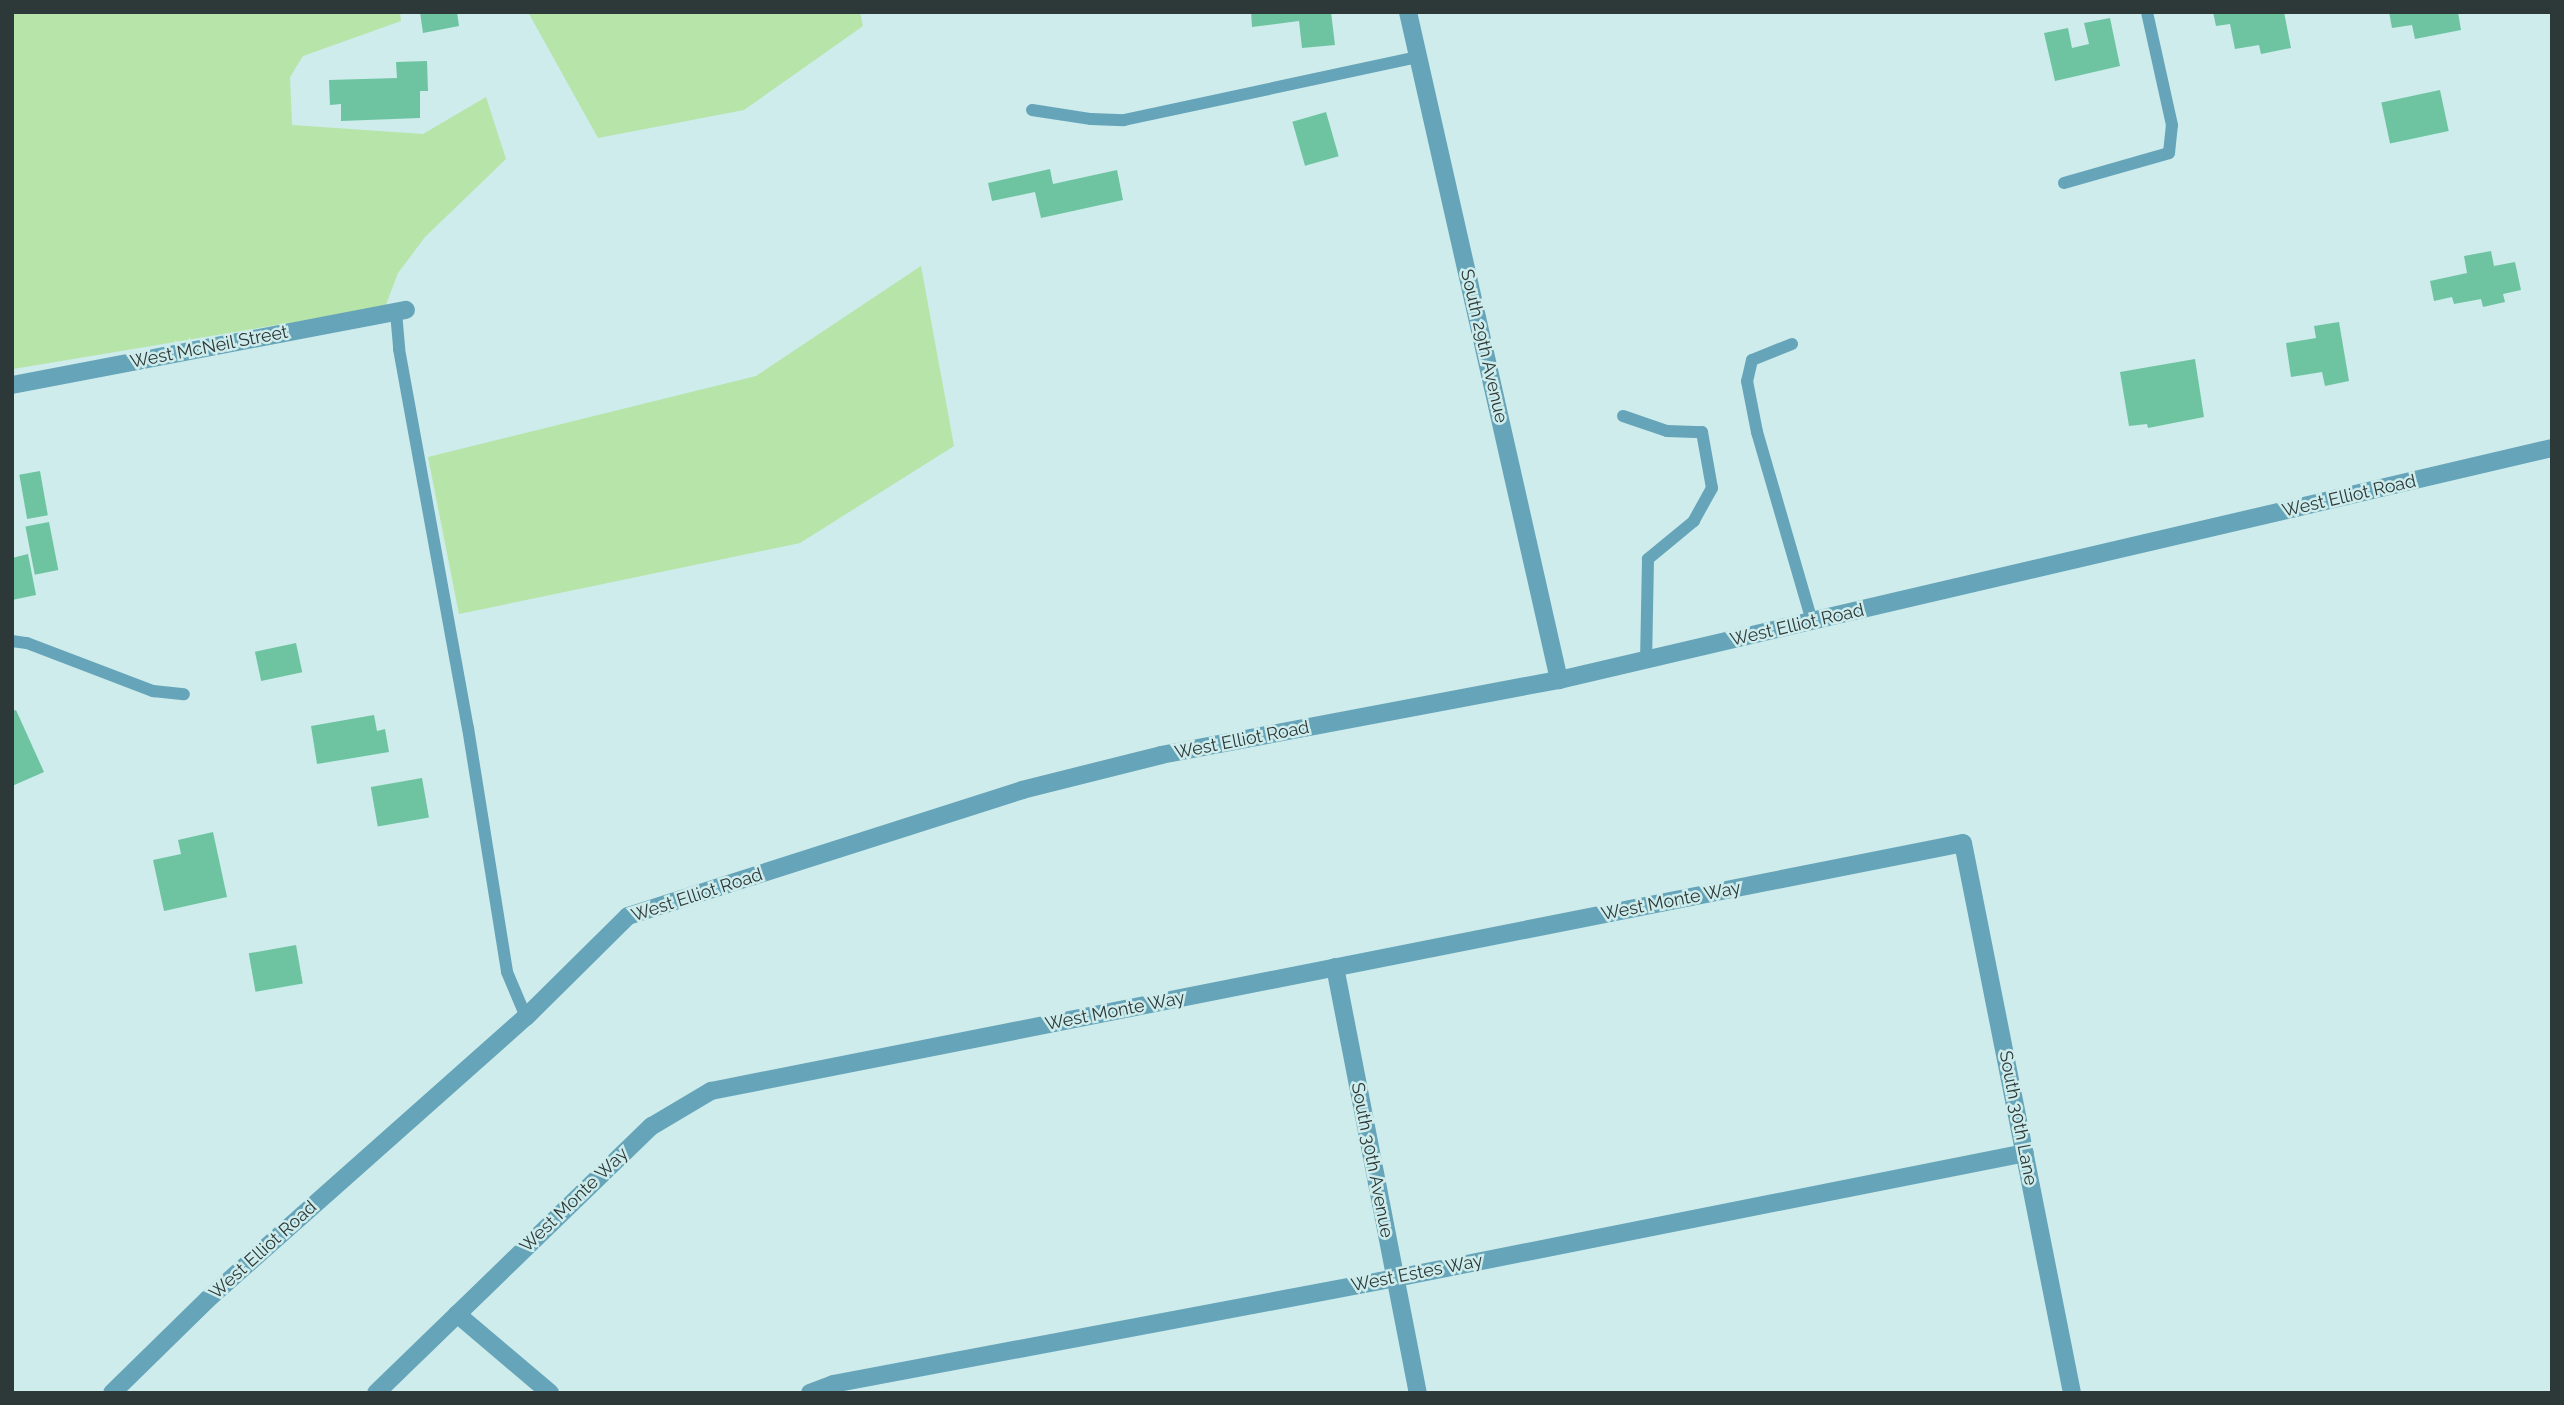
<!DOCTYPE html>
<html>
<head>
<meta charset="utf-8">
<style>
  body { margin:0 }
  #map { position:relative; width:2564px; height:1405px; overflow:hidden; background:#cdeceb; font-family:Raleway,sans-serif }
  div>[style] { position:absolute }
  .green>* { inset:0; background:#b6e4a9 }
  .building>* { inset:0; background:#6ec4a1; transform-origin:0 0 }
  .service>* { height:12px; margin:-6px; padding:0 6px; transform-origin:6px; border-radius:6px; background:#66a4b9 }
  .minor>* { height:18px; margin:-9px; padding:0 9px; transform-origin:9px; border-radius:9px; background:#66a4b9 }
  span { translate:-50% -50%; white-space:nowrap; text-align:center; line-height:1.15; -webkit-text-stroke:5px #cdeceb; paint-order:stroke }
  .street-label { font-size:18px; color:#2d3939 }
  .frame { position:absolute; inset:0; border:14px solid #2d3939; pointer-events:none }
</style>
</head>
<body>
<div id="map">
  <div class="green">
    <i style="clip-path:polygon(12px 12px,400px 12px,401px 21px,303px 56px,290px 77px,292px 125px,423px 134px,486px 97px,506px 159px,425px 237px,398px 273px,385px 307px,13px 369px)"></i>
    <i style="clip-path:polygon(528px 12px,860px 12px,863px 26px,744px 110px,598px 138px)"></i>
    <i style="clip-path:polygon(921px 266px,954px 446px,800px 543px,459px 614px,428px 457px,756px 376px)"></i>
  </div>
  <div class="building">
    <i style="clip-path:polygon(420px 12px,457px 12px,459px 26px,423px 33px)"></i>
    <i style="clip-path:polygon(1251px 12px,1331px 12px,1335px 45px,1302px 48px,1299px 21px,1252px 27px)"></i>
    <i style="clip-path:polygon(2213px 12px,2284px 12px,2291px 48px,2261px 54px,2259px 45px,2235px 49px,2230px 24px,2216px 26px)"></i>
    <i style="clip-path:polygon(2389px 12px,2458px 12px,2461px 30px,2415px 39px,2412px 25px,2392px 28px)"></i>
    <i style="clip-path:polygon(2110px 18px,2120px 66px,2055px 81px,2044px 33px,2068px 28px,2072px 48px,2089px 44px,2084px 23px)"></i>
    <i style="clip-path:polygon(427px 61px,428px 91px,420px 91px,420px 118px,341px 121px,341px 104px,330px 105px,329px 80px,397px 78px,396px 62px)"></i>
    <i style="left:2440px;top:90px;width:42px;height:60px;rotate:78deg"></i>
    <i style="left:1326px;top:112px;width:46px;height:35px;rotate:74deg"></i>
    <i style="clip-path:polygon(1050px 169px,1053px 184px,1117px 170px,1123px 200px,1041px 218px,1035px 192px,992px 201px,988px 183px)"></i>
    <i style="clip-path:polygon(2491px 251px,2494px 266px,2515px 262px,2521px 290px,2503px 294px,2505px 302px,2483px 307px,2481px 299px,2454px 304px,2452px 297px,2434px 301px,2430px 281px,2467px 273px,2464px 256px)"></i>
    <i style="clip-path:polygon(2339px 322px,2349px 381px,2325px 386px,2322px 372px,2291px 377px,2286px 343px,2316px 338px,2314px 326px)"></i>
    <i style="clip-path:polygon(2195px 359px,2204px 417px,2148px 428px,2147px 424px,2129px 426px,2120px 372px)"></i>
    <i style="left:40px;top:471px;width:45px;height:21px;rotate:80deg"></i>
    <i style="left:49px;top:522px;width:49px;height:24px;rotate:79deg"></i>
    <i style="clip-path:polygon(28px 554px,36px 595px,12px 600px,12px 558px)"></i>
    <i style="left:296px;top:643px;width:30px;height:42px;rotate:78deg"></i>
    <i style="clip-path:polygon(16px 710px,44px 772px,12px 786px,12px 711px)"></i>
    <i style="clip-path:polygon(374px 715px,377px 731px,385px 729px,389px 752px,317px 764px,311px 726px)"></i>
    <i style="left:422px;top:778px;width:40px;height:52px;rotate:80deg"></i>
    <i style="clip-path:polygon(213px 832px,227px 897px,164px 911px,153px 860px,181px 854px,178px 840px)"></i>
    <i style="left:296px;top:945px;width:39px;height:48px;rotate:80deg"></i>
  </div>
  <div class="service">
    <i style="left:1032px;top:110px;width:60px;rotate:8.7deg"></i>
    <i style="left:1091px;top:119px;width:33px;rotate:2deg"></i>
    <i style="left:1124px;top:120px;width:302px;rotate:-12.1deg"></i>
    <i style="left:2064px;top:183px;width:109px;rotate:-15.9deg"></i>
    <i style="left:2169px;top:153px;width:28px;rotate:-84deg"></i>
    <i style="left:2172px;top:125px;width:116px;rotate:-102.5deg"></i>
    <i style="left:396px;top:312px;width:37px;rotate:85deg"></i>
    <i style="left:399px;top:349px;width:385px;rotate:79.7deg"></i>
    <i style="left:468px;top:728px;width:247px;rotate:80.9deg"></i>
    <i style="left:507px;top:972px;width:49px;rotate:67.1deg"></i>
    <i style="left:1792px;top:344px;width:43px;rotate:158.2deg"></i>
    <i style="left:1752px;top:360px;width:22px;rotate:103deg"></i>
    <i style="left:1747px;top:381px;width:52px;rotate:78.9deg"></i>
    <i style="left:1757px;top:432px;width:197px;rotate:73.8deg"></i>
    <i style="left:1623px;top:416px;width:46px;rotate:18.8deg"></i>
    <i style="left:1667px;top:431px;width:35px;rotate:2deg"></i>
    <i style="left:1702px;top:432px;width:57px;rotate:79.9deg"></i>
    <i style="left:1712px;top:488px;width:38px;rotate:119deg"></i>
    <i style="left:1694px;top:521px;width:60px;rotate:140.4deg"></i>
    <i style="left:1648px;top:559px;width:101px;rotate:91.1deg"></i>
    <i style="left:12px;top:641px;width:15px;rotate:8deg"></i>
    <i style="left:27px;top:643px;width:135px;rotate:20.9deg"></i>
    <i style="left:153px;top:691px;width:31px;rotate:6deg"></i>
  </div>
  <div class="minor">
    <i style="left:1408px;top:12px;width:685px;rotate:77.26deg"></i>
    <i style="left:12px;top:385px;width:401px;rotate:-10.8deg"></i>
    <i style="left:1335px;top:967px;width:434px;rotate:79deg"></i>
    <i style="left:457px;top:1314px;width:122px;rotate:40.3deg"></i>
    <i style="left:112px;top:1393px;width:134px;rotate:-44.4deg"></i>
    <i style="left:208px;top:1299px;width:425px;rotate:-41.6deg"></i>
    <i style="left:526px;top:1017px;width:144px;rotate:-44.7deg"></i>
    <i style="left:628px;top:916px;width:414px;rotate:-17.7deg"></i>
    <i style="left:1022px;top:790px;width:143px;rotate:-14.1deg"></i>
    <i style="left:1161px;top:755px;width:405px;rotate:-10.7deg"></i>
    <i style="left:1559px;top:680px;width:1020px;rotate:-13.15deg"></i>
    <i style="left:376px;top:1393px;width:384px;rotate:-44.1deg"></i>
    <i style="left:652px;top:1126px;width:69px;rotate:-30.7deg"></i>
    <i style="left:711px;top:1091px;width:1276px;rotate:-11.2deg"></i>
    <i style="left:1963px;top:843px;width:561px;rotate:78.79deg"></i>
    <i style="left:810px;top:1393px;width:25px;rotate:-21deg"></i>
    <i style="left:833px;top:1384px;width:573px;rotate:-10.66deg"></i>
    <i style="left:1396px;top:1278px;width:641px;rotate:-11.24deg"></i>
  </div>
  <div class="street-label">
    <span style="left:1484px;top:346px;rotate:77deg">South 29th Avenue</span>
    <span style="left:209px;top:347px;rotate:-11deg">West McNeil Street</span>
    <span style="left:2349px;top:496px;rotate:-13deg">West Elliot Road</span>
    <span style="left:1797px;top:625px;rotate:-13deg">West Elliot Road</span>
    <span style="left:1242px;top:740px;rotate:-11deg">West Elliot Road</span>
    <span style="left:697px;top:895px;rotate:-18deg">West Elliot Road</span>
    <span style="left:1671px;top:901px;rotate:-11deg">West Monte Way</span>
    <span style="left:1115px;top:1011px;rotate:-11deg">West Monte Way</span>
    <span style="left:2018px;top:1118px;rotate:79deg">South 30th Lane</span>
    <span style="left:1372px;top:1160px;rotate:79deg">South 30th Avenue</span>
    <span style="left:574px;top:1200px;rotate:-44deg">West Monte Way</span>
    <span style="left:263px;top:1250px;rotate:-42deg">West Elliot Road</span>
    <span style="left:1417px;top:1273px;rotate:-11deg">West Estes Way</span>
  </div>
  <div class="frame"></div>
</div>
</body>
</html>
